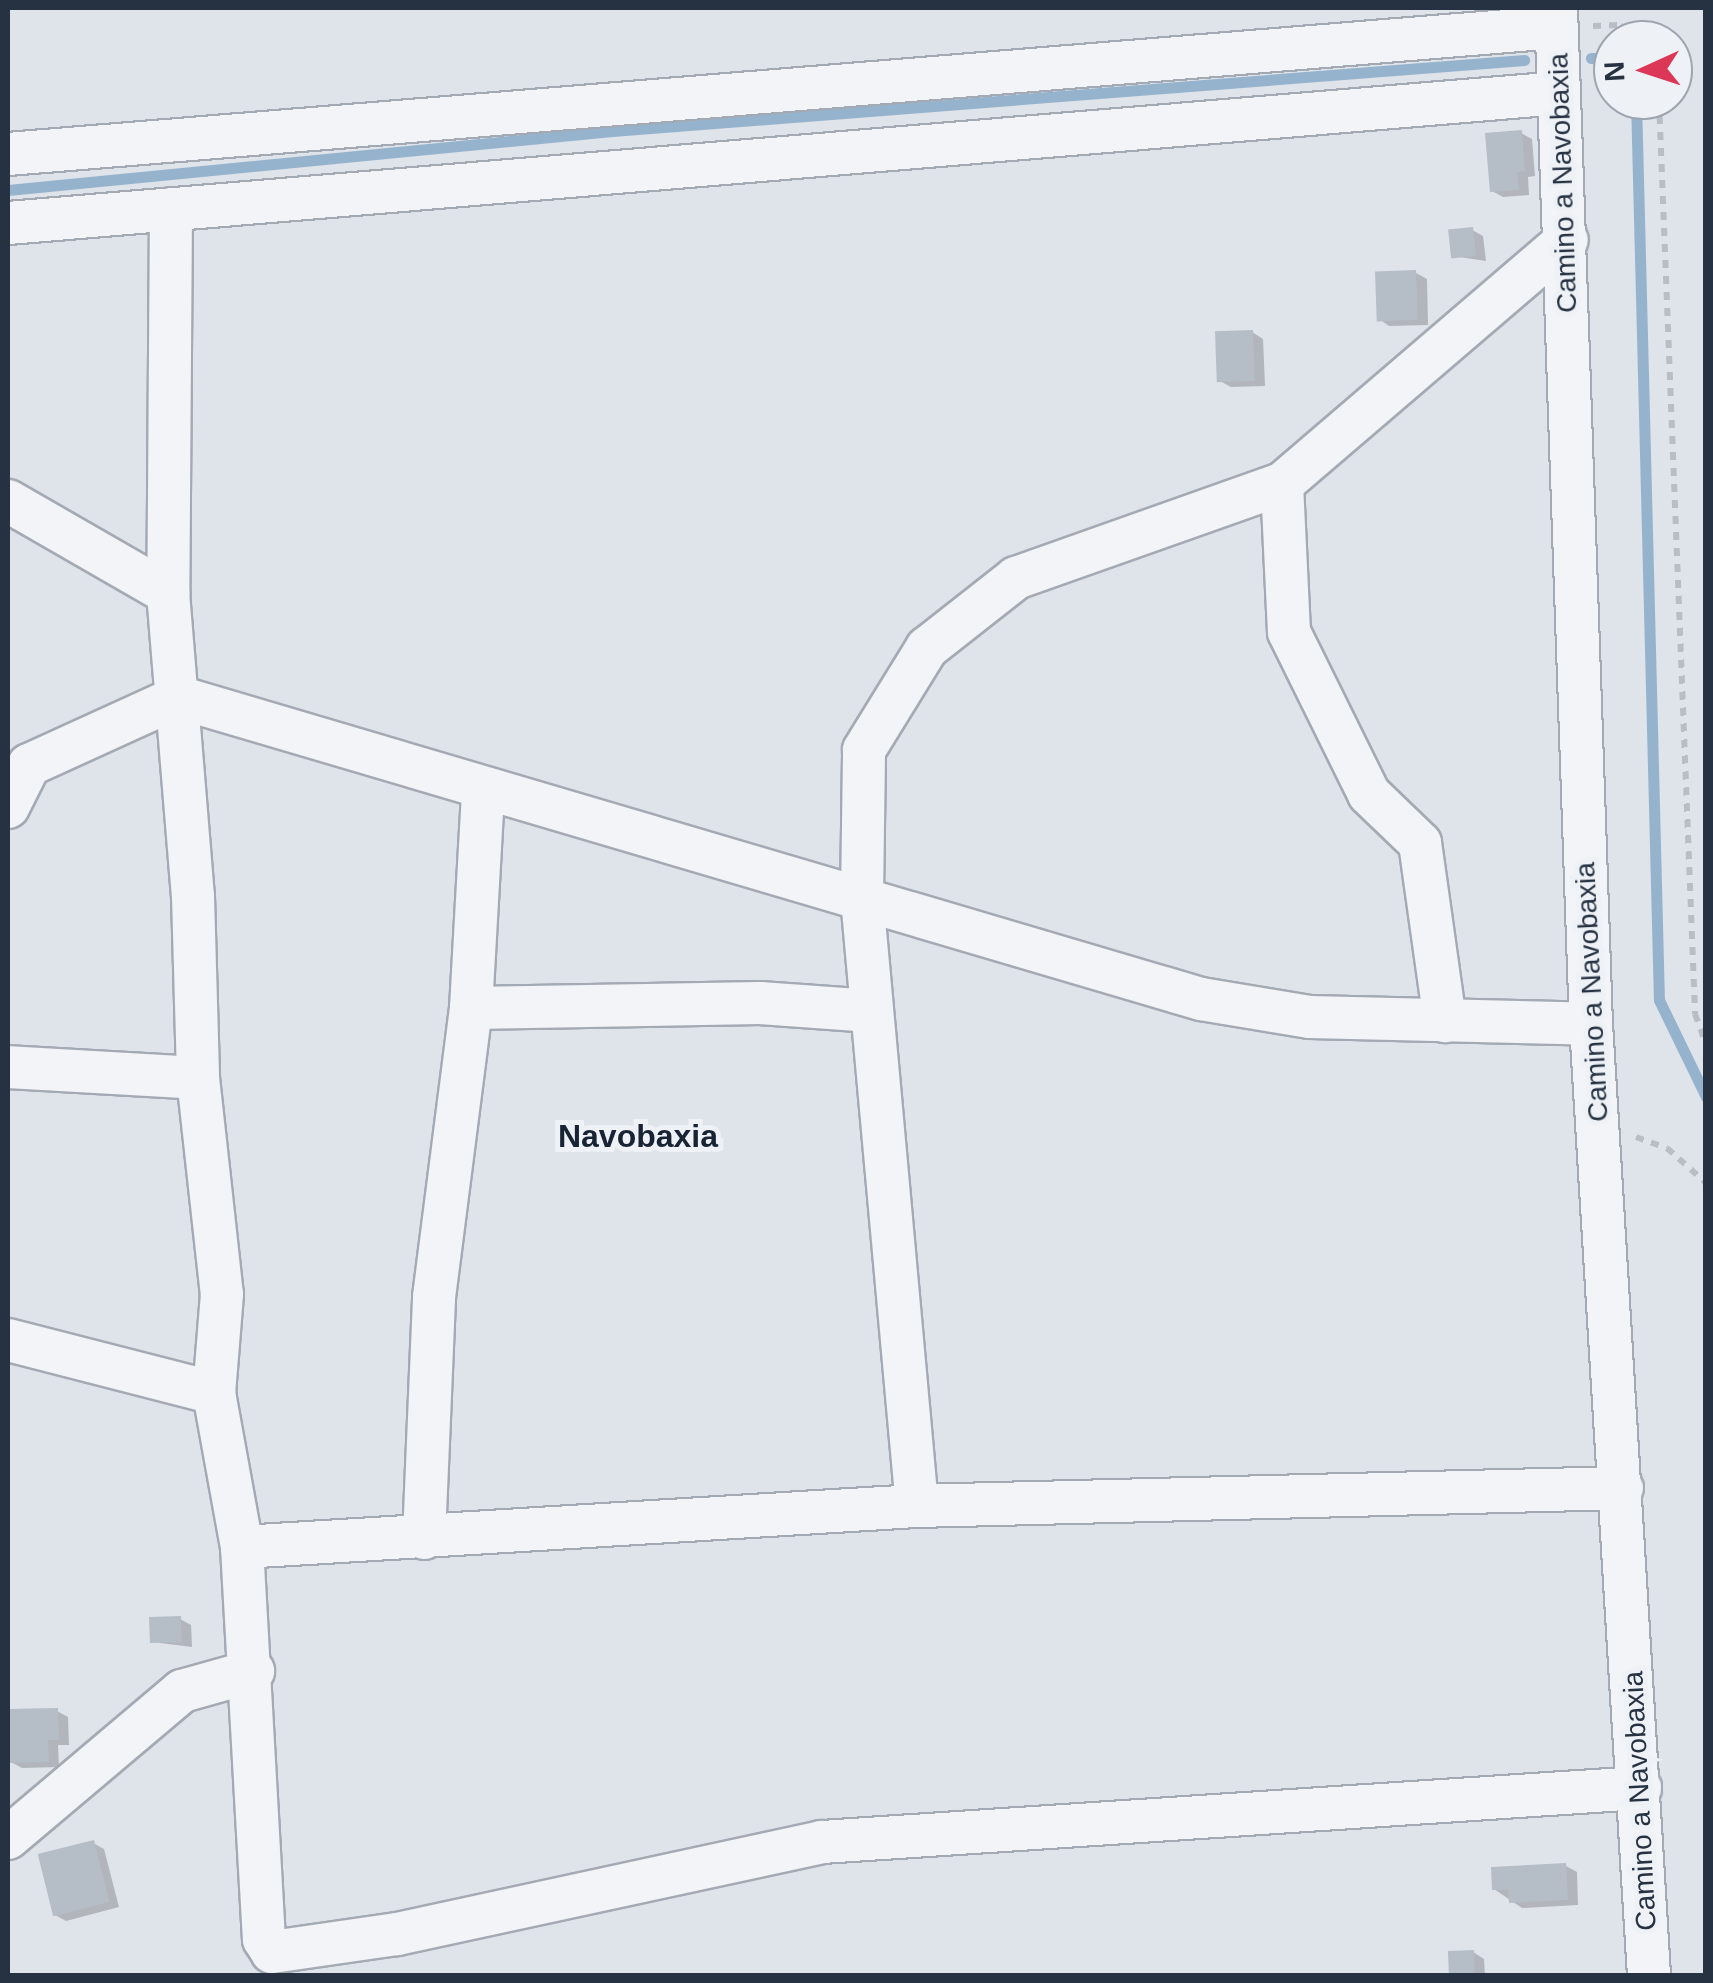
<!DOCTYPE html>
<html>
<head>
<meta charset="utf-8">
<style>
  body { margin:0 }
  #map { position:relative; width:1713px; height:1983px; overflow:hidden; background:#dfe3ea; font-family:Helvetica,sans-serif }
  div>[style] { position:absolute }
  .shadow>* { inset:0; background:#0003 }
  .stream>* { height:11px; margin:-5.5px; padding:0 5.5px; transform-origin:5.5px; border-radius:5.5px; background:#96b3cd }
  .building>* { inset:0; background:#b5bdc7; transform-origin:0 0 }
  .path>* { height:6px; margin-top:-3px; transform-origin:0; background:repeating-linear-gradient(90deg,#b9bec4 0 8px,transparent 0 16px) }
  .roads { filter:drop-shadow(2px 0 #a4aab4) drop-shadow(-2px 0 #a4aab4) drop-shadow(0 2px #a4aab4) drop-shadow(0 -2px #a4aab4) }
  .minor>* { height:42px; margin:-21px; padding:0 21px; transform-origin:21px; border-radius:21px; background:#f2f4f7 }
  span { translate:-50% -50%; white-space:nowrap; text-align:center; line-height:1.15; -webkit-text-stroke:10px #eef2f7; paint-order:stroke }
  .street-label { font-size:28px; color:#263242 }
  .quarter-label { font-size:32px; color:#182333; font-weight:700 }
  .frame { position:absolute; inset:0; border:10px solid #263242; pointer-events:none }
  .north { position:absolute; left:1593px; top:20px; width:100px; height:100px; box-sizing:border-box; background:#eef2f7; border:2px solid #9ea5af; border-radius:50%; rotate:267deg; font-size:28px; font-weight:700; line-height:40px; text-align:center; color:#263242 }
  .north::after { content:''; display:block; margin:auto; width:35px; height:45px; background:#dc3757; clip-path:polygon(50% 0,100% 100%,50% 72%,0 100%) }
</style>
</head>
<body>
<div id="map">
  <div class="shadow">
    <i style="clip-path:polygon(1521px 133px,1532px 139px,1535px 176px,1528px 177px,1529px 195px,1503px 197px,1492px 191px)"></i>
    <i style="clip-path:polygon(1472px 230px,1483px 236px,1486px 261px,1453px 256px)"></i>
    <i style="clip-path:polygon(1416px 273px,1427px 279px,1428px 325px,1389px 326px,1379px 319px)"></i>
    <i style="clip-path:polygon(1252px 332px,1263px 339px,1265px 386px,1231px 387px,1220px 381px)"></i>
    <i style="clip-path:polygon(180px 1619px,191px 1625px,192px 1647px,152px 1642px)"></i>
    <i style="clip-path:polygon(57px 1711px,68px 1717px,69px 1745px,58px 1745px,59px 1767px,22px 1768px,11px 1762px)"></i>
    <i style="clip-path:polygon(93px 1843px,104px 1849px,119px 1907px,66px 1921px,55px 1915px)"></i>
    <i style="clip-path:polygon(1566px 1866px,1577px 1872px,1578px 1905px,1522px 1908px,1494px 1889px)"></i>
    <i style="clip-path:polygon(1473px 1952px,1484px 1959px,1485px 1976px,1452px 1976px)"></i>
  </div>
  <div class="stream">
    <i style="left:1591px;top:58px;width:22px"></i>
    <i style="left:1636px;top:100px;width:900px;rotate:88.54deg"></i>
    <i style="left:1659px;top:1000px;width:108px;rotate:64.1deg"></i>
    <i style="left:8px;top:190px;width:607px;rotate:-5.58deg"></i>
    <i style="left:612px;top:131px;width:915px;rotate:-4.45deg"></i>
  </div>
  <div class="building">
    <i style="clip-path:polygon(1522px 130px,1525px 171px,1517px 172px,1519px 190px,1490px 192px,1485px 133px)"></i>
    <i style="left:1473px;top:227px;width:29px;height:25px;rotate:84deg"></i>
    <i style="left:1416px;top:270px;width:50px;height:41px;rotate:88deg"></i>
    <i style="left:1253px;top:330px;width:51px;height:38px;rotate:88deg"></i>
    <i style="left:181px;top:1616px;width:26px;height:32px;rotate:88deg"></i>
    <i style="clip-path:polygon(58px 1708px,59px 1740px,48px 1740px,49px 1762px,9px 1763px,8px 1709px)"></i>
    <i style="left:94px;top:1840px;width:64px;height:58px;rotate:76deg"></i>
    <i style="clip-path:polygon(1566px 1863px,1568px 1900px,1509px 1903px,1508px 1890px,1492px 1890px,1491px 1867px)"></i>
    <i style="left:1474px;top:1950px;width:26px;height:26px;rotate:88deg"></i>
  </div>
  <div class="path">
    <i style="left:1593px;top:26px;width:27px;rotate:-2deg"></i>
    <i style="left:1620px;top:25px;width:21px;rotate:45deg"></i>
    <i style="left:1659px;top:100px;width:915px;rotate:87.74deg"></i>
    <i style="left:1695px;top:1014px;width:33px;rotate:70deg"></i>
    <i style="left:1636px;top:1137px;width:33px;rotate:20deg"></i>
    <i style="left:1667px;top:1148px;width:52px;rotate:41.9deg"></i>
  </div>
  <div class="roads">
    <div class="minor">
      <i style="left:1556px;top:8px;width:1017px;rotate:88.03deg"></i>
      <i style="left:1591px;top:1024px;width:954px;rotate:86.51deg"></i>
      <i style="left:8px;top:154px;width:1554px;rotate:-4.69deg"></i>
      <i style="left:171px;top:209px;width:384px;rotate:90.4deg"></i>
      <i style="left:168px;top:593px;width:304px;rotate:85.3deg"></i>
      <i style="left:193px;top:896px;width:182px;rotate:88.4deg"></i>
      <i style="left:198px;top:1078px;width:217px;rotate:83.7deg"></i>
      <i style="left:222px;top:1294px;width:99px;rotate:94.6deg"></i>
      <i style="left:214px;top:1393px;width:157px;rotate:79.7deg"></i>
      <i style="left:242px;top:1547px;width:393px;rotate:86.8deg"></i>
      <i style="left:264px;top:1939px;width:15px;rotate:58deg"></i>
      <i style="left:272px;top:1952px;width:126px;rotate:-8.2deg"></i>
      <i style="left:397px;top:1934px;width:435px;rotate:-12.2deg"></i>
      <i style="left:822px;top:1842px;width:820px;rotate:-3.78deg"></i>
      <i style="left:8px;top:223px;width:1555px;rotate:-4.79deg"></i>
      <i style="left:1282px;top:484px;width:148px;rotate:87.3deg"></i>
      <i style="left:1289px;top:632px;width:181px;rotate:63.7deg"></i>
      <i style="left:1369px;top:794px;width:71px;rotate:43.9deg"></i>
      <i style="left:1420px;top:843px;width:180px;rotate:82deg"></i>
      <i style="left:8px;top:501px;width:185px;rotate:29.9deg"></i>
      <i style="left:8px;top:807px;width:47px;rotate:-63.4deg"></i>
      <i style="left:29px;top:765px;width:164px;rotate:-24.5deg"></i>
      <i style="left:178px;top:697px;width:1067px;rotate:16.45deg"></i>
      <i style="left:1201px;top:999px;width:110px;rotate:9.4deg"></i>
      <i style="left:1310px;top:1017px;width:281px;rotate:1.4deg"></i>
      <i style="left:471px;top:1008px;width:289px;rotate:-1deg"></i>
      <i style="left:760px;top:1003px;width:112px;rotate:4.1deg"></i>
      <i style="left:8px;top:1067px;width:190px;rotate:3.3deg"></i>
      <i style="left:8px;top:1340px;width:213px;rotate:14.4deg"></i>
      <i style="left:917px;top:1506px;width:610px;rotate:-95.17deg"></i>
      <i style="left:862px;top:898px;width:148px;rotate:-89.2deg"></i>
      <i style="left:864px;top:750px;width:120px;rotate:-58.3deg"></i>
      <i style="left:927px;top:648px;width:113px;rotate:-38.2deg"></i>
      <i style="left:1016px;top:578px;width:282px;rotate:-19.5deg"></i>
      <i style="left:1282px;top:484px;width:375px;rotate:-40.6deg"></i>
      <i style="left:424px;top:1538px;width:241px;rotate:-87.6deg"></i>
      <i style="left:434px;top:1297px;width:291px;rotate:-82.7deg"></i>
      <i style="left:471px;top:1008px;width:218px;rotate:-86.8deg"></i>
      <i style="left:242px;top:1547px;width:676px;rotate:-3.48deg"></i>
      <i style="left:917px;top:1506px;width:705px;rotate:-1.46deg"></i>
      <i style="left:8px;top:1838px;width:228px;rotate:-40.2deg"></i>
      <i style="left:182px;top:1691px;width:74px;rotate:-15.7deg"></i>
    </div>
  </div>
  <div class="street-label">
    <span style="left:1563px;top:183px;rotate:-92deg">Camino a Navobaxia</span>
    <span style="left:1592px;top:992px;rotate:-93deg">Camino a Navobaxia</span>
    <span style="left:1640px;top:1801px;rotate:-93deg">Camino a Navobaxia</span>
  </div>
  <div class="quarter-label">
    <span style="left:638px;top:1136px">Navobaxia</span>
  </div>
  <div class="frame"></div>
  <div class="north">N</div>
</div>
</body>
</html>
